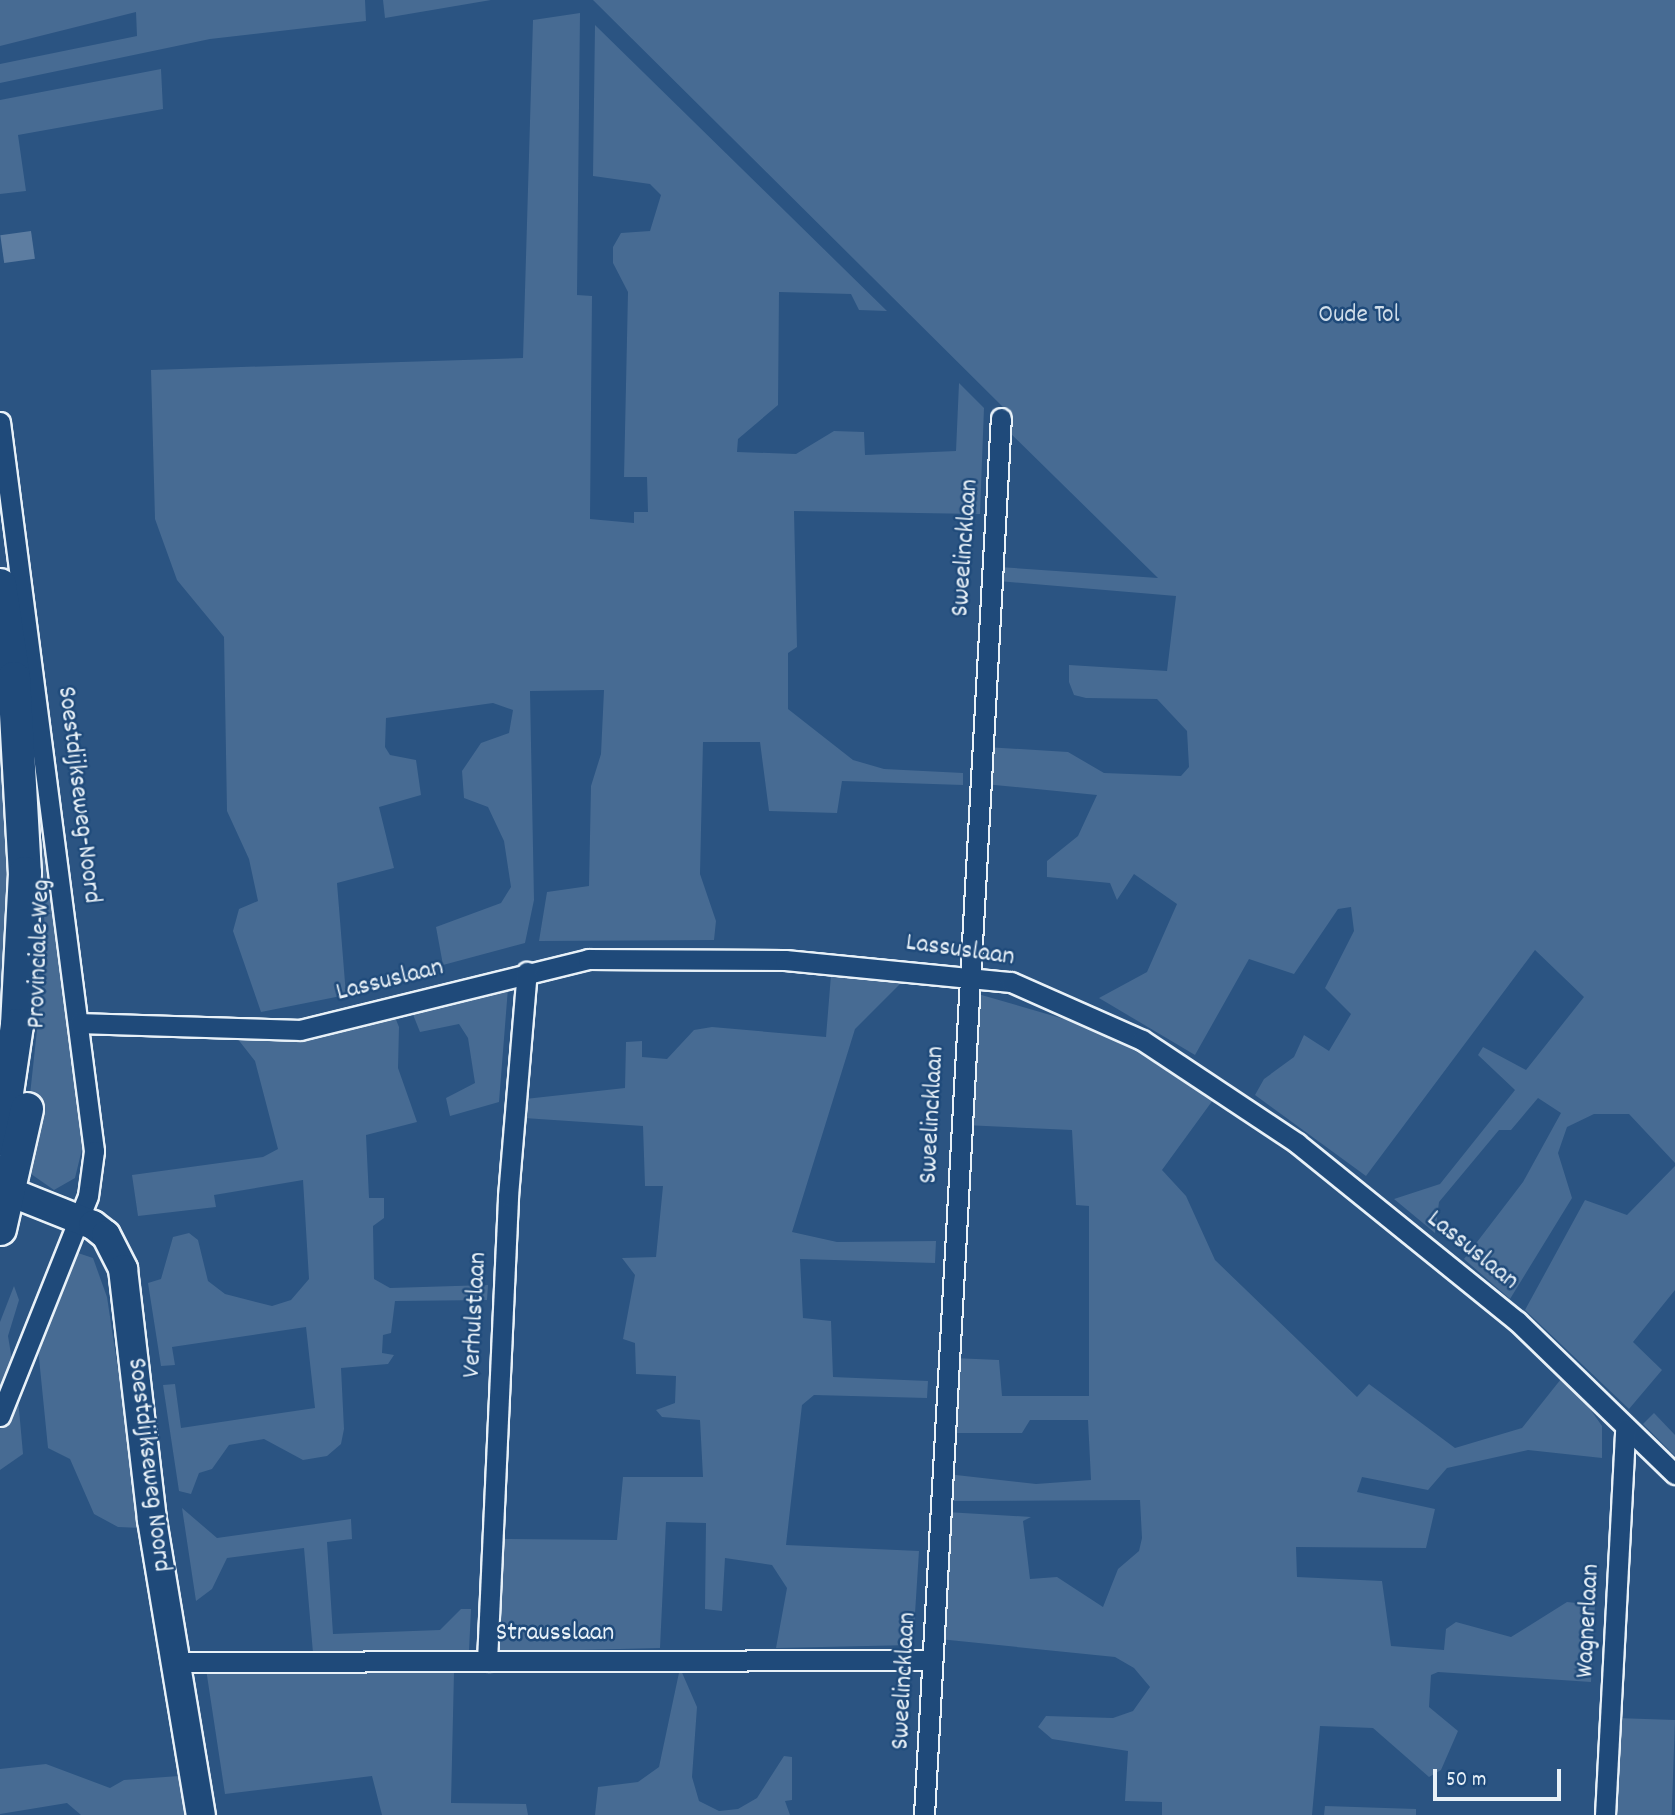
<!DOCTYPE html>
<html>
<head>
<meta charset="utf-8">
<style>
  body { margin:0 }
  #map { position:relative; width:1675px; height:1815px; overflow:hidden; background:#2b5482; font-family:Dekko,sans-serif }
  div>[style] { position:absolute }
  .green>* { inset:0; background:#476b93; transform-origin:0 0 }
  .building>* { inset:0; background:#5d7da1; transform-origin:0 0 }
  .roads { filter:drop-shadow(2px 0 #e8f1f8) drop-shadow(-2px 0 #e8f1f8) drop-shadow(0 2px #e8f1f8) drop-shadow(0 -2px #e8f1f8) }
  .street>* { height:19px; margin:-9.5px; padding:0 9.5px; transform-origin:9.5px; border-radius:9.5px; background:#1f4a7a }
  .secondary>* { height:28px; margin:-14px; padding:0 14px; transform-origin:14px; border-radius:14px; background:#1f4a7a }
  .primary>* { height:32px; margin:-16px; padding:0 16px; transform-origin:16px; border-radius:16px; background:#1f4a7a }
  span { translate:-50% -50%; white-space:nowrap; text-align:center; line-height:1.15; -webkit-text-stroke:5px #1f4a7a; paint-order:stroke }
  .park-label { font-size:26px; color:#d0dde9 }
  .street-label { font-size:26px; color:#e8f1f8 }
  .scale { position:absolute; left:1433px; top:1769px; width:128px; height:32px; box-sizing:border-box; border:4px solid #e8f1f8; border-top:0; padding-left:9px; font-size:21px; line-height:24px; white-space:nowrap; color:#e8f1f8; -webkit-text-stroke:5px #1f4a7a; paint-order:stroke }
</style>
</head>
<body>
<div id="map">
  <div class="green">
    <i style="clip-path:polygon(0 0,365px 0,366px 21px,210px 39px,0 83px,0 64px,137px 36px,136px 12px,0 46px)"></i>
    <i style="clip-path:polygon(383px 0,491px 0,385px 18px)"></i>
    <i style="clip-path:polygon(593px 0,1675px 0,1675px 1163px,1629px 1114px,1594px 1114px,1567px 1127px,1558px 1153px,1572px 1198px,1510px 1299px,1464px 1259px,1523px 1182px,1561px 1113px,1538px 1098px,1511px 1130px,1499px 1130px,1439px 1202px,1435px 1233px,1394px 1199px,1440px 1184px,1515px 1090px,1478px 1055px,1483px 1047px,1526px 1070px,1584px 997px,1535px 950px,1366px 1176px,1255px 1095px,1264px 1079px,1294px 1057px,1304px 1035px,1329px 1051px,1351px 1014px,1325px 988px,1354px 931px,1351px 907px,1338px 909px,1294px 974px,1249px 959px,1195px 1055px,1099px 998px,1147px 972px,1177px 904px,1134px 874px,1117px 900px,1110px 883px,1047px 877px,1047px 861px,1078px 836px,1097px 795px,984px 784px,986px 747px,1068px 752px,1104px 773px,1181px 776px,1189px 767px,1187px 731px,1157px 699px,1086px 698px,1074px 695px,1069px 682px,1069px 665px,1167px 671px,1176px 596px,998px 581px,999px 567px,1158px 578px,1008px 431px,1009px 413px)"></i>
    <i style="clip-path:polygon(580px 13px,577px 295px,592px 296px,590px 519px,634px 523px,634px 512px,648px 512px,647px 477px,624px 477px,628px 292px,613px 263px,613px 247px,621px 233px,650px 231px,661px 195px,650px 184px,593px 176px,595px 25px,887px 311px,859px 310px,851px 294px,779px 292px,778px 405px,738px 439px,737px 452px,796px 454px,834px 431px,864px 432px,865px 455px,956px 451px,959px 383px,984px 408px,980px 514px,794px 511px,797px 647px,788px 653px,788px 709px,853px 760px,884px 769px,963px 773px,963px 785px,842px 781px,837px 813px,769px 811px,760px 742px,703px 742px,700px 874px,716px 921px,714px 940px,539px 941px,547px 892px,589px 886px,591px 786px,601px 754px,604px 690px,530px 691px,534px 900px,525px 943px,443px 965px,436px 927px,501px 903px,511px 887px,504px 841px,488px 807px,464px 798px,462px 771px,481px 743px,509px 733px,513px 710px,493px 703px,386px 718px,385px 747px,390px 755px,416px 760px,421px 795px,379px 807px,394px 868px,337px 883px,346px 995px,261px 1012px,233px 931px,239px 909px,258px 901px,249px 859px,227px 811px,224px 637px,177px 580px,155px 519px,151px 370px,523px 358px,533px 20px)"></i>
    <i style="clip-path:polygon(161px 69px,163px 109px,18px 135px,26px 191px,0 194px,0 100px)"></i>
    <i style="clip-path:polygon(0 731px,11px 865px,0 1055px)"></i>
    <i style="clip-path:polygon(39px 835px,47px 846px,83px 1145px,75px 1178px,54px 1190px,31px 1174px,24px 1150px,46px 947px)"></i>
    <i style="clip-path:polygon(831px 975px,903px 981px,855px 1029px,792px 1232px,837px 1242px,936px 1241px,935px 1263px,800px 1259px,803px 1318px,831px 1321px,833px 1377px,928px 1381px,927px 1398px,814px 1395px,802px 1405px,786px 1545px,919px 1551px,913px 1645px,776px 1648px,787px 1588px,772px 1565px,725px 1558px,722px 1611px,705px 1609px,706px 1523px,666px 1522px,660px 1648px,500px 1652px,495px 1649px,501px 1539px,617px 1540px,623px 1477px,703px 1477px,700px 1420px,662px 1417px,656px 1410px,675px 1403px,676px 1376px,636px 1374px,635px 1343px,623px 1339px,635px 1275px,622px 1258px,656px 1257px,663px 1186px,645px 1186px,643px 1126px,524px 1118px,525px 1099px,625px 1088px,626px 1042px,642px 1041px,642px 1057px,667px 1059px,694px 1030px,712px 1027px,826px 1037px)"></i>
    <i style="clip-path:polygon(508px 988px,499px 1102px,450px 1116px,446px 1098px,475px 1083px,468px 1038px,459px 1024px,420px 1032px,408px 1002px)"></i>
    <i style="clip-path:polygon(978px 994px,1102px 1030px,1213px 1100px,1162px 1170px,1186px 1196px,1215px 1260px,1357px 1397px,1369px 1384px,1455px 1448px,1522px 1428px,1561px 1379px,1581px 1396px,1602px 1426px,1602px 1458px,1528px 1450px,1447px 1468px,1428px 1490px,1362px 1477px,1357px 1492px,1435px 1509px,1426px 1548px,1296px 1547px,1297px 1577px,1382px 1581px,1391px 1646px,1444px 1650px,1446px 1629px,1456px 1622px,1511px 1637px,1567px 1602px,1595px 1605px,1591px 1682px,1438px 1672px,1431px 1675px,1429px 1707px,1458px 1731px,1441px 1770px,1429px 1777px,1373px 1728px,1320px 1726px,1312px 1815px,1162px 1815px,1162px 1802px,1125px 1801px,1128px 1751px,1052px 1739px,1038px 1727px,1046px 1716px,1113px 1718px,1133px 1711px,1150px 1687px,1134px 1668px,1115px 1657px,939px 1639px,946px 1512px,1031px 1517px,1023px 1521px,1030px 1579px,1057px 1577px,1103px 1607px,1118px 1569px,1139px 1551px,1142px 1538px,1140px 1500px,946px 1501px,947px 1474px,1036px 1484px,1091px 1480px,1088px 1420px,1030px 1420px,1022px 1433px,949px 1433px,953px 1358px,999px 1360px,1002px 1396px,1089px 1396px,1089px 1206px,1076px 1205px,1072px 1130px,964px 1125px)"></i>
    <i style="clip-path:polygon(391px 1007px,399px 1027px,398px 1068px,417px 1122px,366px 1135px,369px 1198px,384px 1198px,384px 1218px,373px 1226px,374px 1279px,390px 1288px,488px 1285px,487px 1300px,395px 1301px,391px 1333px,383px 1335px,382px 1353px,394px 1355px,388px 1364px,341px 1368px,344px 1429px,341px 1444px,327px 1456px,303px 1460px,264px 1439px,229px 1445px,212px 1469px,199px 1473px,191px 1494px,179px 1491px,163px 1385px,175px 1384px,181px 1428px,315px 1408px,306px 1327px,172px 1347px,175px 1365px,161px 1366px,148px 1283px,161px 1279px,173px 1237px,189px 1233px,198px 1240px,208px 1281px,225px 1294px,272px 1306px,291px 1300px,309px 1279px,303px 1180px,214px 1195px,216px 1207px,138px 1216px,132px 1175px,263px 1157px,278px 1149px,255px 1061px,233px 1033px)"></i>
    <i style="clip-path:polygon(1675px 1166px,1675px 1290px,1633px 1342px,1662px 1370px,1629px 1409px,1525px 1310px,1585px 1200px,1627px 1215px)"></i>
    <i style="clip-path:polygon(78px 1253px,93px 1258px,107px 1297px,142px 1528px,118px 1527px,94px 1514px,70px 1459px,48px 1448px,37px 1338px,69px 1257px)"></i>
    <i style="clip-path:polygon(14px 1286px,19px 1300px,8px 1336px,12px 1360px,0 1388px,0 1322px)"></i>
    <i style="clip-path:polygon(17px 1387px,23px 1454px,0 1470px,0 1429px)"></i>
    <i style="clip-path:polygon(1654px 1413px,1675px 1435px,1675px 1456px,1643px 1424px)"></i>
    <i style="clip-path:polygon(182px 1508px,217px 1538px,351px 1519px,352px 1539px,327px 1542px,333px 1634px,440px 1630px,461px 1609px,471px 1609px,469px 1651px,313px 1653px,304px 1548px,227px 1558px,212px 1589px,196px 1601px)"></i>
    <i style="clip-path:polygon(680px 1668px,697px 1707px,692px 1777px,699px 1801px,719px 1811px,738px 1809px,757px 1798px,784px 1756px,792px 1757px,792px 1800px,785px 1801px,790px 1815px,595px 1815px,598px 1787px,638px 1782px,659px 1767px)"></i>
    <i style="clip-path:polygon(206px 1669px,454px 1672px,451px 1803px,526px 1804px,528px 1815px,382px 1815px,372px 1776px,225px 1794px)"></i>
    <i style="left:1616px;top:1718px;width:59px;height:97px;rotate:2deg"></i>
    <i style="clip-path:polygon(46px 1764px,110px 1788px,124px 1780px,179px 1776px,185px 1815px,81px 1815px,67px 1803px,0 1814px,0 1769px)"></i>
    <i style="clip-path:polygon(1325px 1806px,1416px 1809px,1416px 1815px,1324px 1815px)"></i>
  </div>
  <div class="building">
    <i style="left:31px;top:231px;width:28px;height:31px;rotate:82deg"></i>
  </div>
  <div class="roads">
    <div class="street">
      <i style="left:0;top:422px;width:735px;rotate:82.65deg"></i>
      <i style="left:94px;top:1151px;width:45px;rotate:97.6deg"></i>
      <i style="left:88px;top:1196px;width:237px;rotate:111.8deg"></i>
      <i style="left:79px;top:1023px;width:221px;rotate:1.8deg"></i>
      <i style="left:300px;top:1030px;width:297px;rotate:-13.8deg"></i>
      <i style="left:588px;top:959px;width:197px;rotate:0.3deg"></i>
      <i style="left:785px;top:960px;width:227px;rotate:5.6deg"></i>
      <i style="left:1011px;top:982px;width:143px;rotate:23.9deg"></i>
      <i style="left:1142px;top:1040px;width:186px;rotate:33.6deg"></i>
      <i style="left:1297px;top:1143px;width:283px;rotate:39deg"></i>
      <i style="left:1517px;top:1321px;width:220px;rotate:44.1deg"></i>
      <i style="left:487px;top:1661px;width:465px;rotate:-87.4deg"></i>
      <i style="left:508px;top:1196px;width:225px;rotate:-85.2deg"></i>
      <i style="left:178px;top:1662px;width:754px;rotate:-0.15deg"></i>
      <i style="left:924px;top:1815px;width:1399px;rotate:-86.85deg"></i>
      <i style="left:1605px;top:1815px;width:387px;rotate:-87deg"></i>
    </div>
    <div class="secondary">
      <i style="left:0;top:1188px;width:100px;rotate:21.7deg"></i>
      <i style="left:93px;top:1225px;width:16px;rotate:38deg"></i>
      <i style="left:106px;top:1235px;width:38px;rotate:63deg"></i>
      <i style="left:123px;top:1269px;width:253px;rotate:83.4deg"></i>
      <i style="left:152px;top:1520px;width:299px;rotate:80.6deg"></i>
    </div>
    <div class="primary">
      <i style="left:0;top:585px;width:94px;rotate:81.4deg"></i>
      <i style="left:14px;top:678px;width:195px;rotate:86.8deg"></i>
      <i style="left:25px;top:873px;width:152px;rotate:93deg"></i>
      <i style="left:17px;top:1025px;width:116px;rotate:98.4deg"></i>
      <i style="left:0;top:1229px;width:123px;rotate:-77.3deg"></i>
    </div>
  </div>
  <div class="park-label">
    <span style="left:1359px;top:316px">Oude Tol</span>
  </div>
  <div class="street-label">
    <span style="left:966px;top:548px;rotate:-86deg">Sweelincklaan</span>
    <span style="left:78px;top:795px;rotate:83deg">Soestdijkseweg-Noord</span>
    <span style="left:960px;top:951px;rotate:8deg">Lassuslaan</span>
    <span style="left:40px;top:954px;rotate:-88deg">Provinciale Weg</span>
    <span style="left:390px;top:981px;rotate:-14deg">Lassuslaan</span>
    <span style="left:933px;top:1115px;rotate:-87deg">Sweelincklaan</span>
    <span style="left:1472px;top:1251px;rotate:39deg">Lassuslaan</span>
    <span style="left:476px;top:1315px;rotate:-87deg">Verhulstlaan</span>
    <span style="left:148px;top:1465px;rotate:83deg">Soestdijkseweg Noord</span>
    <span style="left:1589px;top:1621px;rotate:-87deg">Wagnerlaan</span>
    <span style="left:555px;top:1634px">Strausslaan</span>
    <span style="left:905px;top:1681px;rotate:-87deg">Sweelincklaan</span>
  </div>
  <div class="scale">50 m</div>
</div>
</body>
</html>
